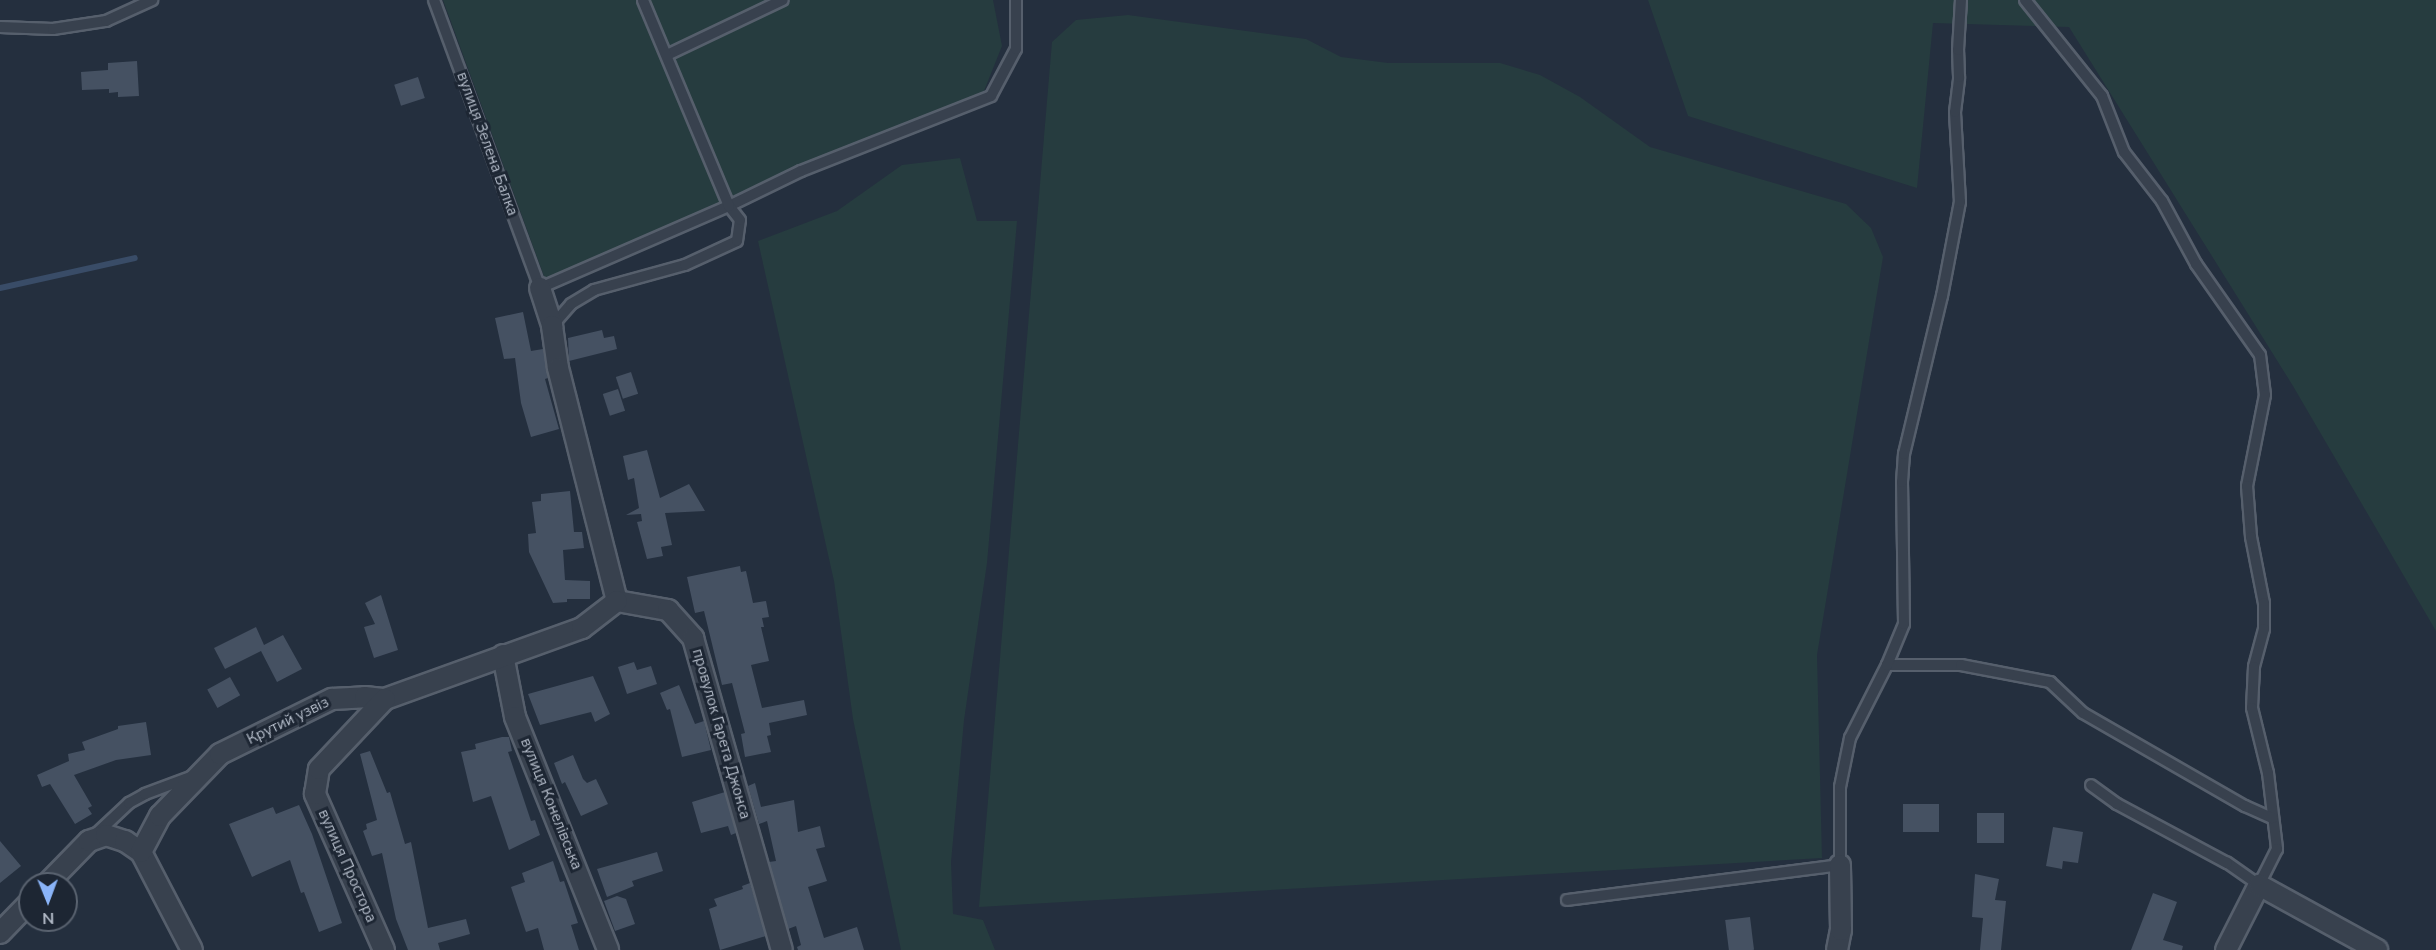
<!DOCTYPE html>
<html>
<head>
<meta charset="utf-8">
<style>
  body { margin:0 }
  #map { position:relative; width:2436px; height:950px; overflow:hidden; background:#242f3e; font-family:"Nunito Sans",sans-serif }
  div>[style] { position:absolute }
  .green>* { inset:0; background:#263c3f }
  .stream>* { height:6px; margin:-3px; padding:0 3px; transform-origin:3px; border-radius:3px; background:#394c67 }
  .building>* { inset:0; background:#455162; transform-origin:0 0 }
  .roads { filter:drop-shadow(2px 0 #565f6c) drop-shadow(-2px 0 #565f6c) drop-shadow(0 2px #565f6c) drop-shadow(0 -2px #565f6c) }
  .service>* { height:10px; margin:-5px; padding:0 5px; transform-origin:5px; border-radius:5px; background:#38414e }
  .minor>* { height:20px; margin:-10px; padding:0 10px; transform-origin:10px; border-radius:10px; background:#38414e }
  span { translate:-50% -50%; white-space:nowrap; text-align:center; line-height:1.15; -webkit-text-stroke:6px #1d2633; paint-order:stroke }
  .street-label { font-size:15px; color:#b4bcc9 }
  .north { position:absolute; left:18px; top:872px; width:60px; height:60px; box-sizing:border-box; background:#1d2633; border:2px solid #59626f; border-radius:50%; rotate:179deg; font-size:16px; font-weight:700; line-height:24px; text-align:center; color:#b4bcc9 }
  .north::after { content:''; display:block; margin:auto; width:21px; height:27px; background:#8ab4f8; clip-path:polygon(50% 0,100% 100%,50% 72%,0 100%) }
</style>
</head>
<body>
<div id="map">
  <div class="green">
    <i style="clip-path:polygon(443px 0,993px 0,1002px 46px,984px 91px,545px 279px)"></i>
    <i style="clip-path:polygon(1648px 0,2436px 0,2436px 631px,2293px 386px,2069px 27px,1933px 23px,1917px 188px,1688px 116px)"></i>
    <i style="clip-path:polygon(1128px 15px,1306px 39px,1341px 57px,1388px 63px,1500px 63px,1540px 75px,1580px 97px,1650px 147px,1846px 204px,1871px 228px,1883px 257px,1817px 655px,1822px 858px,979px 907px,1052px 42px,1076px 20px)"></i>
    <i style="clip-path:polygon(960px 158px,977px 221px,1017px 221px,987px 563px,964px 720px,951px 862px,953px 914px,983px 920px,995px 950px,901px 950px,853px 719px,834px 581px,758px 241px,837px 211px,902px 165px)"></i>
  </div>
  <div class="stream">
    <i style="left:0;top:288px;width:138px;rotate:-12.5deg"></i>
  </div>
  <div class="building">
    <i style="clip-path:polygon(137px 61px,139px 96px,118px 97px,118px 92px,109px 93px,109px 89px,82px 90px,81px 72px,108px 70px,108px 63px)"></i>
    <i style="left:418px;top:77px;width:22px;height:25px;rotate:72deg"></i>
    <i style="clip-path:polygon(523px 312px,531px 351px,543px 349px,548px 378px,545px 379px,559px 429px,531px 437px,521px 403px,515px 358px,504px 359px,495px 318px)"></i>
    <i style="clip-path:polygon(602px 330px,604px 338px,614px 336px,617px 349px,569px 361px,568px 338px)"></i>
    <i style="left:631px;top:372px;width:23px;height:16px;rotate:72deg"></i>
    <i style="left:618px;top:389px;width:23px;height:16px;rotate:72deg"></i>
    <i style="clip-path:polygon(647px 450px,660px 498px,689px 484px,705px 511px,665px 513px,672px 545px,661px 547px,663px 556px,647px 559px,637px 522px,642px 521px,641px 514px,626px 515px,639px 508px,634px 478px,628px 480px,623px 456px)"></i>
    <i style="clip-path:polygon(570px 491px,574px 532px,582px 532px,584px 548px,563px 550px,565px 580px,590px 581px,590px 599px,567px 599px,567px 602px,553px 603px,529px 552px,528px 534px,536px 533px,532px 502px,541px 501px,541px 494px)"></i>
    <i style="clip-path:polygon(740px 566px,741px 572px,746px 571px,753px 603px,766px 601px,769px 617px,762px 618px,764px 627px,761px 627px,769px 661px,751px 665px,762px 708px,804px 700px,807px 715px,769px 723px,771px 735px,767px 736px,771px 752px,745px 757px,741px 734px,745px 733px,732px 683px,722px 685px,704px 611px,695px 613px,687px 577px)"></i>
    <i style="clip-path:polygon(381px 595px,398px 650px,374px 658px,364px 627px,375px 624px,365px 603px)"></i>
    <i style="clip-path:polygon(256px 627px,264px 645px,283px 635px,302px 669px,277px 682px,261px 651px,225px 669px,214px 648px)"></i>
    <i style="clip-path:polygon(634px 662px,637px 670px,651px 666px,657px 684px,627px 694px,618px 667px)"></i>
    <i style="clip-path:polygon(593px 676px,610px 714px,595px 722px,591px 712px,540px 725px,528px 694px)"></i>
    <i style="left:230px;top:677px;width:21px;height:26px;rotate:61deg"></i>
    <i style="clip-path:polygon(679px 685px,695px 724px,704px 721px,711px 750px,682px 757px,670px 709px,667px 710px,660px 693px)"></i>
    <i style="clip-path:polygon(146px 722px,151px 755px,116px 760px,74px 775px,92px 806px,88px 808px,92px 814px,75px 824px,50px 784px,42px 787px,37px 775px,69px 761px,68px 754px,85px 750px,82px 742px,118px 729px,118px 726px)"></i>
    <i style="clip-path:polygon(502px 737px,509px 737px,512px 751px,508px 752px,531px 821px,535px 820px,540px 835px,509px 850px,491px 796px,473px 802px,461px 752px,476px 749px,475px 744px)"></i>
    <i style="clip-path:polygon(370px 751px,387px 793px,390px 792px,405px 844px,411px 842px,428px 928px,466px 919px,470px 934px,438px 943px,440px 950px,408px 950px,396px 919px,382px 853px,372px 856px,363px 831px,367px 829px,366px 824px,377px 820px,360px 754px)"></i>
    <i style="clip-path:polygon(573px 755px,583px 779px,587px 783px,596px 779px,608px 804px,581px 816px,565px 782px,562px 784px,554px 763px)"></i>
    <i style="clip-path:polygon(755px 783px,761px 807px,794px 800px,798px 832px,820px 826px,825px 847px,816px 849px,827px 881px,808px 887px,824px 938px,857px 927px,864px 950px,798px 950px,797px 947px,801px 945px,796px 926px,788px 929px,769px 862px,776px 861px,767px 821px,759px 824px,748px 786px)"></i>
    <i style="clip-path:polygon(725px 792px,736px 833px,731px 835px,728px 826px,701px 833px,692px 802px)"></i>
    <i style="left:1903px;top:804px;width:36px;height:28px"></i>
    <i style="clip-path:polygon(299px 805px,312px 834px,342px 923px,319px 932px,304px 892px,301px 893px,290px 860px,252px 877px,229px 824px,273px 807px,276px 814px)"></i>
    <i style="left:1977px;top:813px;width:27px;height:30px"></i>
    <i style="clip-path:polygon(2053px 827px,2083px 832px,2078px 863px,2063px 861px,2062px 869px,2046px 866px)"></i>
    <i style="clip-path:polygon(0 841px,21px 866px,0 883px)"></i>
    <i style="clip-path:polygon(657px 852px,663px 871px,632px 881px,634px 886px,607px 897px,597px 869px)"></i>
    <i style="clip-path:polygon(553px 861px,560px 882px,564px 881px,578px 923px,571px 925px,579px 950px,544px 950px,538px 928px,526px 932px,511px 887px,525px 882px,522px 873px)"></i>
    <i style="clip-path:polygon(1975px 874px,1999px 879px,1995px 900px,2006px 901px,2001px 950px,1980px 950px,1983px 918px,1972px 917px)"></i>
    <i style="clip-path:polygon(750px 883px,766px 936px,720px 950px,709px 909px,717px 906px,714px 899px,743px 889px,742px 886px)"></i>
    <i style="clip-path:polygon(2153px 893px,2177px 902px,2163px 940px,2183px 946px,2182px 950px,2131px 950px)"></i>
    <i style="clip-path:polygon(617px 896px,626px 899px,635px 924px,615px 931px,604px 901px)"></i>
    <i style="left:1750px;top:917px;width:33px;height:25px;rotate:83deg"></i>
  </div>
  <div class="roads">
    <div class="service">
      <i style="left:434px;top:0;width:307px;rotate:69.8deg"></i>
      <i style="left:540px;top:288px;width:206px;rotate:-23.5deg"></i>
      <i style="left:729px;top:206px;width:80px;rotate:-25.9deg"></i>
      <i style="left:801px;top:171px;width:204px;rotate:-21.5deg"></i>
      <i style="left:991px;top:96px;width:53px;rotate:-62deg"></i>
      <i style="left:1016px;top:49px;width:49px;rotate:-90deg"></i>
      <i style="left:2025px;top:0;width:123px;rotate:51.3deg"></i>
      <i style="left:2102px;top:96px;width:60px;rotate:68.6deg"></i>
      <i style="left:2124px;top:152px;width:62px;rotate:52.2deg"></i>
      <i style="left:2162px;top:201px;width:72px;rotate:61.6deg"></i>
      <i style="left:2196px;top:264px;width:111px;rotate:54.9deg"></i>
      <i style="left:2260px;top:355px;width:40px;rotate:82.9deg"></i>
      <i style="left:2265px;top:395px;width:93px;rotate:101.2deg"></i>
      <i style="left:2247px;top:486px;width:51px;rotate:85.5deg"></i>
      <i style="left:2251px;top:537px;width:67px;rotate:78.9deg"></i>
      <i style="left:2264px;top:603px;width:26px;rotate:90deg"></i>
      <i style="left:2264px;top:629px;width:39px;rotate:105deg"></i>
      <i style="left:2254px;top:667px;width:41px;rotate:92.8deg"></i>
      <i style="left:2252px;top:708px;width:67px;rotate:76.2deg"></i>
      <i style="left:2268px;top:773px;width:77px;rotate:83.2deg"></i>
      <i style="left:2277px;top:849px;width:40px;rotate:116.6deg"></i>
      <i style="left:2259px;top:885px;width:39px;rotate:-145deg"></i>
      <i style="left:2227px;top:863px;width:125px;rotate:-151.8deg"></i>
      <i style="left:2117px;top:804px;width:32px;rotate:-144deg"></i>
      <i style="left:0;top:27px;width:53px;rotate:2.2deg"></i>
      <i style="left:53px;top:29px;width:54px;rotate:-8.6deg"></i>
      <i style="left:106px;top:21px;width:51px;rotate:-24.5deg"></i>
      <i style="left:667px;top:55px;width:128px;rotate:-25.4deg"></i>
      <i style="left:552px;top:326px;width:29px;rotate:-49deg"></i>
      <i style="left:571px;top:304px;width:27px;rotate:-31deg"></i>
      <i style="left:594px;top:290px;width:94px;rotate:-15.4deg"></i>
      <i style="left:685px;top:265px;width:57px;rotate:-24.8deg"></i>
      <i style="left:737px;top:241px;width:21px;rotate:-82deg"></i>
      <i style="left:740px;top:220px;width:18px;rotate:-128deg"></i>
      <i style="left:729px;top:206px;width:223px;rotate:-112.7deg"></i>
      <i style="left:1887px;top:665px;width:74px"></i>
      <i style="left:1961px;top:665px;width:91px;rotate:10.8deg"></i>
      <i style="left:2050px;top:682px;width:45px;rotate:43.2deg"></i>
      <i style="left:2083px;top:713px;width:187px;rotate:29.9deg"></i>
      <i style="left:2245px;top:806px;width:30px;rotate:24deg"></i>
      <i style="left:95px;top:835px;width:47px;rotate:-43.3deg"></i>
      <i style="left:129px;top:803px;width:18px;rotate:-29deg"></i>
      <i style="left:145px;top:794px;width:51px;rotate:-20.6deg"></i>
      <i style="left:1567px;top:900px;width:275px;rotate:-7.3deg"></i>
      <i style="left:1840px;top:865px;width:78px;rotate:-90deg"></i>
      <i style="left:1840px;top:787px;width:50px;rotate:-78.5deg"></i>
      <i style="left:1850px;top:738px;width:82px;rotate:-63.1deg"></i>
      <i style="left:1887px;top:665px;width:44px;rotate:-67.5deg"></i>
      <i style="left:1904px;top:624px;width:142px;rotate:-90.8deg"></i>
      <i style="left:1902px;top:482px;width:28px;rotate:-86deg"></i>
      <i style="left:1904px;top:454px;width:163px;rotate:-76.5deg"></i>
      <i style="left:1942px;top:296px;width:96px;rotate:-79.2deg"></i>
      <i style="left:1960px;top:202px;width:90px;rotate:-93.2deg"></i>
      <i style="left:1955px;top:112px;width:35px;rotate:-83deg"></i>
      <i style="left:1959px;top:77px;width:27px;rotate:-92deg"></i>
      <i style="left:1958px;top:50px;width:50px;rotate:-86.6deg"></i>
    </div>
    <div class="minor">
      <i style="left:540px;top:288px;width:40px;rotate:72deg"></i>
      <i style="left:552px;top:326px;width:42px;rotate:81.9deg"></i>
      <i style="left:558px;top:368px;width:240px;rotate:75.8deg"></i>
      <i style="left:617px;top:601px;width:52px;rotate:10deg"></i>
      <i style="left:668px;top:610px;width:38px;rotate:48deg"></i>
      <i style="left:693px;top:638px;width:324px;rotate:74.1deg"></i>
      <i style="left:503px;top:655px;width:63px;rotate:79deg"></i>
      <i style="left:515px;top:717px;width:251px;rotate:68.2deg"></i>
      <i style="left:141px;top:852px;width:110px;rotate:62.5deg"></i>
      <i style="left:47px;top:884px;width:60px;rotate:-45.7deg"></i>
      <i style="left:89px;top:841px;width:18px;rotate:-19deg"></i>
      <i style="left:106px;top:835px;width:20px;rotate:18deg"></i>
      <i style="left:125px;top:841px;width:19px;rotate:35deg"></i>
      <i style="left:141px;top:852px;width:41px;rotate:-62.2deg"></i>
      <i style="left:160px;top:816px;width:86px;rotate:-45.9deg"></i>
      <i style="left:220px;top:754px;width:125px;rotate:-26.2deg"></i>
      <i style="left:332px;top:699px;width:33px;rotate:-3deg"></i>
      <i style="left:365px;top:697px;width:20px;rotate:6deg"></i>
      <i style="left:385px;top:699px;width:209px;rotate:-19.8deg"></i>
      <i style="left:582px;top:628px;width:44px;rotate:-37.6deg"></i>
      <i style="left:0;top:933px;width:43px;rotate:-45.9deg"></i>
      <i style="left:384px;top:950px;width:171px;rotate:-113.9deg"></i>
      <i style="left:315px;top:794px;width:25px;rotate:-81deg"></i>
      <i style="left:319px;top:769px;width:96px;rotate:-46.7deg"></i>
      <i style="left:1837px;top:950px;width:20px;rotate:-79deg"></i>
      <i style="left:1841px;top:930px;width:65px;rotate:-90.9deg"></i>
      <i style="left:2226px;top:950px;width:73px;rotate:-63.1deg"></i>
      <i style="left:2259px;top:885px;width:135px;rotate:28.8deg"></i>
    </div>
  </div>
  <div class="street-label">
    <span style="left:487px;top:144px;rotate:70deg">вулиця Зелена Балка</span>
    <span style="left:288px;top:721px;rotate:-26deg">Крутий узвіз</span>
    <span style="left:721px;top:734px;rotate:74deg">провулок Гарета Джонса</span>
    <span style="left:551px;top:804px;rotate:68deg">вулиця Конелівська</span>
    <span style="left:347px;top:866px;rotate:66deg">вулиця Простора</span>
  </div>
  <div class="north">N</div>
</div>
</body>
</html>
